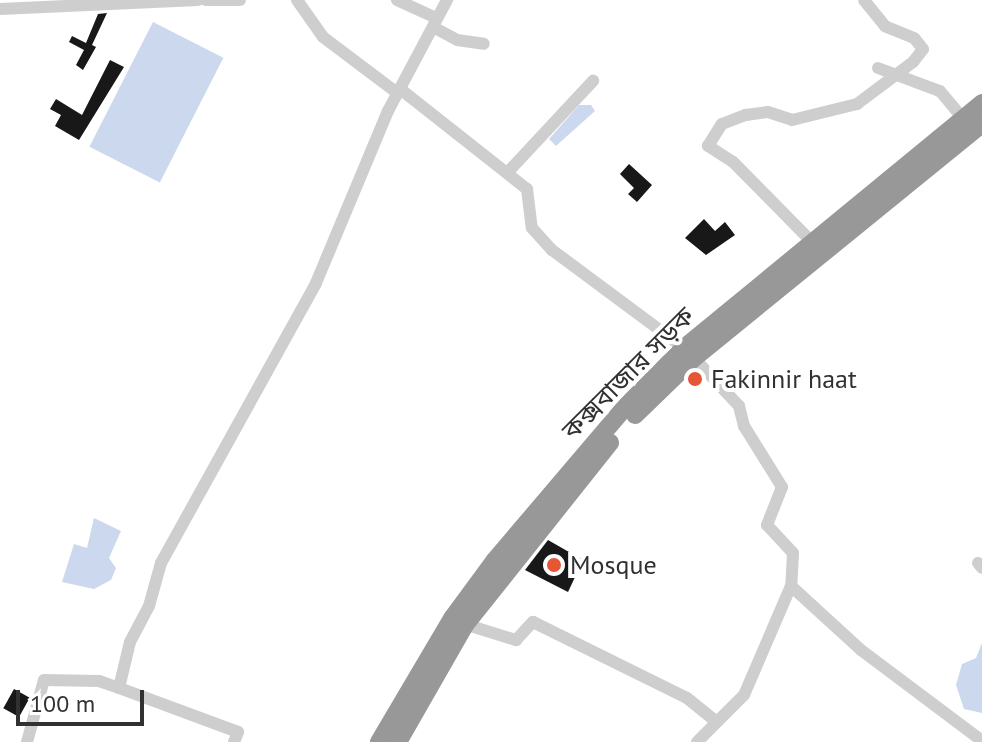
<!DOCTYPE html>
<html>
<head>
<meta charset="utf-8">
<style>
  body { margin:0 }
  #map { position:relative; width:982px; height:742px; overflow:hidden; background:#fff; font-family:"PT Sans","Noto Sans Bengali",sans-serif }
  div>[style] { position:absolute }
  .water>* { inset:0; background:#ccd8ed; transform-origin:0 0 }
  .building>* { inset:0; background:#181818; transform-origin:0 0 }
  .minor>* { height:12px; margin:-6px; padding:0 6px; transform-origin:6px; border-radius:6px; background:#cecece }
  .highway>* { height:18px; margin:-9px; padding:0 9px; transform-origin:9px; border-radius:9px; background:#989898 }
  .dots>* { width:22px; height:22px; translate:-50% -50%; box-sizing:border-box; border:4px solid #fff; border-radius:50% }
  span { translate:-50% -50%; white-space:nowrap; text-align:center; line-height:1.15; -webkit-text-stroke:8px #fff; paint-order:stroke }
  .street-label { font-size:26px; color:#313131 }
  .poi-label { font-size:26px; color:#313131 }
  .left { translate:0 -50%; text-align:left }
  .scale { position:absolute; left:16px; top:690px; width:128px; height:36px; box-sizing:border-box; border:4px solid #313131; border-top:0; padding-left:10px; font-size:24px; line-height:28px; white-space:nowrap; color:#313131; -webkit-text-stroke:6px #fff; paint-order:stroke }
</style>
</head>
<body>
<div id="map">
  <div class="water">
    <i style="left:153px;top:22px;width:79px;height:140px;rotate:27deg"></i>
    <i style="clip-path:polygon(579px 105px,591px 105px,595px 111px,556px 146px,549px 139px)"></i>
    <i style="clip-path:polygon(94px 518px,121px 531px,109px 558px,116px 568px,111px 580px,94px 589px,62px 582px,74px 544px,87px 548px)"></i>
    <i style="clip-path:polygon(982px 643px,982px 713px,964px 709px,956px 685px,962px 664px,976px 658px)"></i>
  </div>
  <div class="building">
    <i style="clip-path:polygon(107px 13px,92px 45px,96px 47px,83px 70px,76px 65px,84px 50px,69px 42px,72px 36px,86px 43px,98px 14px)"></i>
    <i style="clip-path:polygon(110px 60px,124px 67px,79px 140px,55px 126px,61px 115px,50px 109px,56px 99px,82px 115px)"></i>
    <i style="clip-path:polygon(629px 164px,652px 185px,637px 202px,628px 194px,634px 188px,620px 174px)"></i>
    <i style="clip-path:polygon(704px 219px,715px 231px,725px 222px,735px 235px,706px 255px,685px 238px)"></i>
    <i style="clip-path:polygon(548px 540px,583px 560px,568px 592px,525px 570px)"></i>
    <i style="left:14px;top:689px;width:18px;height:22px;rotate:29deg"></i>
  </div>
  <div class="minor">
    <i style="left:206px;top:0;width:34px"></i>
    <i style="left:297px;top:0;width:45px;rotate:54.9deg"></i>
    <i style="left:323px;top:37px;width:86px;rotate:37deg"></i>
    <i style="left:392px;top:89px;width:12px;rotate:14deg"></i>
    <i style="left:404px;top:92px;width:157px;rotate:38.3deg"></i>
    <i style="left:527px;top:189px;width:39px;rotate:83deg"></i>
    <i style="left:532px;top:228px;width:30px;rotate:48deg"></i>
    <i style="left:552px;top:250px;width:164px;rotate:36.6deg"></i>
    <i style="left:397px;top:0;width:41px;rotate:24.7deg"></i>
    <i style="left:0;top:9px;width:198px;rotate:-2.6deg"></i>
    <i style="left:433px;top:27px;width:27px;rotate:28deg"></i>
    <i style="left:457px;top:40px;width:27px;rotate:8deg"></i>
    <i style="left:878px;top:68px;width:66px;rotate:20.4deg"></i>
    <i style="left:940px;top:91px;width:35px;rotate:50deg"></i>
    <i style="left:508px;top:172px;width:125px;rotate:-47deg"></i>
    <i style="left:812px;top:242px;width:112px;rotate:-134.6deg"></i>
    <i style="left:733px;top:162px;width:30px;rotate:-147deg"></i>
    <i style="left:708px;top:146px;width:26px;rotate:-58deg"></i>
    <i style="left:722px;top:124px;width:26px;rotate:-21deg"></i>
    <i style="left:746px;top:115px;width:22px;rotate:-8deg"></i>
    <i style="left:768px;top:112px;width:25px;rotate:18deg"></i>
    <i style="left:792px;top:120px;width:67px;rotate:-13.8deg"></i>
    <i style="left:857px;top:104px;width:70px;rotate:-36.9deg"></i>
    <i style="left:913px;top:62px;width:16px;rotate:-52deg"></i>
    <i style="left:923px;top:49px;width:14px;rotate:-129deg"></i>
    <i style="left:914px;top:38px;width:31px;rotate:-158deg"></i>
    <i style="left:885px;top:26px;width:33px;rotate:-129deg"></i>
    <i style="left:694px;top:358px;width:66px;rotate:46.8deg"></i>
    <i style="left:739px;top:406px;width:21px;rotate:76deg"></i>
    <i style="left:744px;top:426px;width:72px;rotate:58.1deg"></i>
    <i style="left:782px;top:487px;width:41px;rotate:111.5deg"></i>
    <i style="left:767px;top:525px;width:38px;rotate:47deg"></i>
    <i style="left:793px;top:553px;width:33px;rotate:93deg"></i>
    <i style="left:791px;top:586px;width:95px;rotate:42.4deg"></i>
    <i style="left:861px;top:650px;width:151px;rotate:36.9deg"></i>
    <i style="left:978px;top:563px;width:6px;rotate:51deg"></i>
    <i style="left:461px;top:623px;width:58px;rotate:17.2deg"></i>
    <i style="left:516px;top:640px;width:25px;rotate:-47deg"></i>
    <i style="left:533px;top:622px;width:172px;rotate:26.3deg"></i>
    <i style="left:687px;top:698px;width:35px;rotate:39deg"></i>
    <i style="left:27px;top:742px;width:64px;rotate:-74.7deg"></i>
    <i style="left:44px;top:680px;width:55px;rotate:1deg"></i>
    <i style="left:99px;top:681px;width:21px;rotate:19deg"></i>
    <i style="left:234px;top:742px;width:11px;rotate:-68deg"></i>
    <i style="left:238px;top:732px;width:127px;rotate:-159.7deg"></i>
    <i style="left:119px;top:688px;width:47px;rotate:-76.6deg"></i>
    <i style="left:130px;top:642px;width:41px;rotate:-62.2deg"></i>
    <i style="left:149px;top:606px;width:45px;rotate:-74.4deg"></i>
    <i style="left:161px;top:563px;width:320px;rotate:-61deg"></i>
    <i style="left:316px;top:283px;width:186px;rotate:-67.3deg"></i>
    <i style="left:388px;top:111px;width:126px;rotate:-62deg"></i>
    <i style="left:697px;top:742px;width:66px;rotate:-45deg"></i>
    <i style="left:744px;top:695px;width:119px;rotate:-66.7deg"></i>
  </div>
  <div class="highway">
    <i style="left:635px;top:415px;width:82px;rotate:-44deg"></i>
    <i style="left:694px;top:358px;width:371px;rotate:-39.1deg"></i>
    <i style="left:379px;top:742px;width:145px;rotate:-59.4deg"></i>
    <i style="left:453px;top:617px;width:71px;rotate:-53.6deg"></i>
    <i style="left:495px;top:560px;width:205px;rotate:-49.6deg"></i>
    <i style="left:628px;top:404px;width:79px;rotate:-45deg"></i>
    <i style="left:684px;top:348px;width:386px;rotate:-39.4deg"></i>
    <i style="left:398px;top:742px;width:135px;rotate:-60.2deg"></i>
    <i style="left:465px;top:625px;width:233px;rotate:-51.5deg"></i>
  </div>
  <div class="dots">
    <i style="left:695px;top:379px;background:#e55536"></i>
    <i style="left:554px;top:565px;background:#e55536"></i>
  </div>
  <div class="street-label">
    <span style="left:628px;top:373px;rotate:-45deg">কক্সবাজার সড়ক</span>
  </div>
  <div class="poi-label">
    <span class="left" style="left:711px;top:379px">Fakinnir haat</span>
    <span class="left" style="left:570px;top:565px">Mosque</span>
  </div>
  <div class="scale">100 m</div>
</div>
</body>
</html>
